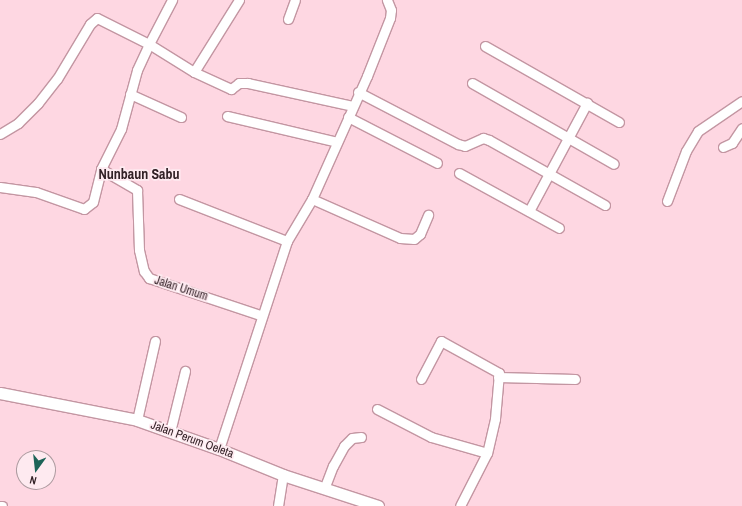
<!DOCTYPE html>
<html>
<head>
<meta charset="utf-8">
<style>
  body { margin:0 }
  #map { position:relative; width:742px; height:506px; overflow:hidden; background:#fed7e2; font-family:"Archivo Narrow",sans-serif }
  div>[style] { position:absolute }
  .roads { filter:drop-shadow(1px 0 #c396a2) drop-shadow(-1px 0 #c396a2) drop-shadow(0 1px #c396a2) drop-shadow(0 -1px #c396a2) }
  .minor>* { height:9px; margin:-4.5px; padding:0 4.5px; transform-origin:4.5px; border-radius:4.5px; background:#fff }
  .tertiary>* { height:11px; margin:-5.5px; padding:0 5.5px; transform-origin:5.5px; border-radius:5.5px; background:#fff }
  span { translate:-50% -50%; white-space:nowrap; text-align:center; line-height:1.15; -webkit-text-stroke:3.5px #feeaf0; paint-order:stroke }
  .street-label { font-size:12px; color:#322126 }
  .quarter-label { font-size:14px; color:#322126; font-weight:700 }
  .north { position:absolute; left:16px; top:450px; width:40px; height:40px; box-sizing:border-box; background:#feeaf0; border:1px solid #ac9a9f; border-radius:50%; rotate:195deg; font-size:11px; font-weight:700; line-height:16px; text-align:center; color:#322126 }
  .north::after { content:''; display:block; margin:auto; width:14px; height:18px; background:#1d6458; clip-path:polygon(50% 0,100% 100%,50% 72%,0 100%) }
</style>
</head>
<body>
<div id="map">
  <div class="roads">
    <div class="minor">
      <i style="left:288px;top:19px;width:20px;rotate:-70deg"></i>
      <i style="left:485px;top:46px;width:154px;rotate:29.6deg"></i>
      <i style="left:194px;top:72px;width:85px;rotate:-58deg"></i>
      <i style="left:472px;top:83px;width:163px;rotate:29.7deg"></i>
      <i style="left:358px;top:92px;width:113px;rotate:27.5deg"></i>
      <i style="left:458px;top:144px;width:7px;rotate:16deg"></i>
      <i style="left:465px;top:146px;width:20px;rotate:-24deg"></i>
      <i style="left:483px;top:138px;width:6px;rotate:18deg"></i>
      <i style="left:489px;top:140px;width:133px;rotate:29.3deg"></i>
      <i style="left:130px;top:94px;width:56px;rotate:24.3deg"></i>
      <i style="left:227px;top:116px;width:113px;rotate:13.3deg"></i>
      <i style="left:348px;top:117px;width:100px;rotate:27.3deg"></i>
      <i style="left:0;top:134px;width:21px;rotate:-31deg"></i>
      <i style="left:18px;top:123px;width:28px;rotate:-45deg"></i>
      <i style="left:38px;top:103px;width:31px;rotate:-52deg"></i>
      <i style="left:57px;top:79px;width:64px;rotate:-59deg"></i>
      <i style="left:90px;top:24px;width:9px;rotate:-41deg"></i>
      <i style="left:97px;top:18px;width:58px;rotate:26.6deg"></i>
      <i style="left:149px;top:44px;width:50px;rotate:-62.4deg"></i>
      <i style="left:723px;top:147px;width:10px;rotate:-24deg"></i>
      <i style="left:732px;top:143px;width:18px;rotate:-56deg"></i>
      <i style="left:101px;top:169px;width:45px;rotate:-63.4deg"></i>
      <i style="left:121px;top:129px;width:61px;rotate:-74.8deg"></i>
      <i style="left:137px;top:70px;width:29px;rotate:-65deg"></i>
      <i style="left:149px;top:44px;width:53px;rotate:31.9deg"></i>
      <i style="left:194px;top:72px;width:41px;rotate:24.7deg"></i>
      <i style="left:231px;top:89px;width:10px;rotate:-37deg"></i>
      <i style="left:239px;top:83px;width:9px"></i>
      <i style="left:248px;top:83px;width:107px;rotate:12.4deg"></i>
      <i style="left:459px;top:173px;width:114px;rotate:28.8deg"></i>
      <i style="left:0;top:187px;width:36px;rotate:8deg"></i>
      <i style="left:36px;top:192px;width:51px;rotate:19.5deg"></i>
      <i style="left:84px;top:209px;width:11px;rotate:-38deg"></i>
      <i style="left:93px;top:202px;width:34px;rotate:-76deg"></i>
      <i style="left:101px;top:169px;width:42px;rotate:30.3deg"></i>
      <i style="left:137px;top:190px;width:60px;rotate:88.1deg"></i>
      <i style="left:139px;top:250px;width:22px;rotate:77deg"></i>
      <i style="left:144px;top:271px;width:9px;rotate:54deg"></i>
      <i style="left:149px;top:278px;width:117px;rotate:18.4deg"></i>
      <i style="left:179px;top:199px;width:116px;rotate:21.3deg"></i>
      <i style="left:312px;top:199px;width:96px;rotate:23.9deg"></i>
      <i style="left:400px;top:238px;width:14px;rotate:4deg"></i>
      <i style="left:414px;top:239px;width:8px;rotate:-40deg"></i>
      <i style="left:420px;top:234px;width:21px;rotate:-67deg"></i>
      <i style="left:667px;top:201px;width:53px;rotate:-69.2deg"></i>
      <i style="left:686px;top:151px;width:23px;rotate:-59deg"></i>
      <i style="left:698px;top:131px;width:53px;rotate:-34.3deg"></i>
      <i style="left:529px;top:211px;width:123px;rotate:-61.8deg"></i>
      <i style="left:498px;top:377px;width:77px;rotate:1.5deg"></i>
      <i style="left:421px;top:379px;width:43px;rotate:-62.2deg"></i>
      <i style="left:441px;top:341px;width:66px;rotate:28.9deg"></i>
      <i style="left:499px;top:373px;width:46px;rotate:95deg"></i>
      <i style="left:495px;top:419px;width:35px;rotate:103deg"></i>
      <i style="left:377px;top:409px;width:61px;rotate:27.4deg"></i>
      <i style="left:431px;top:437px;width:58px;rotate:15.9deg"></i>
      <i style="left:487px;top:453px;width:59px;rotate:117deg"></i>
      <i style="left:137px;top:420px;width:81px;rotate:-77.2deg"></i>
      <i style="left:170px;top:432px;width:63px;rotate:-76.2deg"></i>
      <i style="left:219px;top:449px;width:219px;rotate:-71.9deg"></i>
      <i style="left:287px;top:241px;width:49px;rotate:-59.2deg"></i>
      <i style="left:312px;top:199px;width:135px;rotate:-65.9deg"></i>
      <i style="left:367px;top:76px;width:62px;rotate:-68.4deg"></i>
      <i style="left:390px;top:18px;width:8px;rotate:-83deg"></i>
      <i style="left:391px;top:10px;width:11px;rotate:-112deg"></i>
      <i style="left:324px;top:489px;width:25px;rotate:-69deg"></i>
      <i style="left:333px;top:466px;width:23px;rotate:-61deg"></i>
      <i style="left:344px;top:446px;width:11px;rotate:-45deg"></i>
      <i style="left:352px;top:438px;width:9px;rotate:-6deg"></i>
      <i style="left:0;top:506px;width:2px"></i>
      <i style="left:278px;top:506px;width:31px;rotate:-81deg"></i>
    </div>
    <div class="tertiary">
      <i style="left:0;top:393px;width:140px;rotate:11.1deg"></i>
      <i style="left:137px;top:420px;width:87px;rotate:19.5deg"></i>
      <i style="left:219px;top:449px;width:69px;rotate:22.1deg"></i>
      <i style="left:283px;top:475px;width:100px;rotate:18.1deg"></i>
    </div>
  </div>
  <div class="street-label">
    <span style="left:181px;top:289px;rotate:18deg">Jalan Umum</span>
    <span style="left:192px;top:440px;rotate:20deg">Jalan Perum Oeleta</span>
  </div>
  <div class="quarter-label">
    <span style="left:139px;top:174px">Nunbaun Sabu</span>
  </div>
  <div class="north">N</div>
</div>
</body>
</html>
